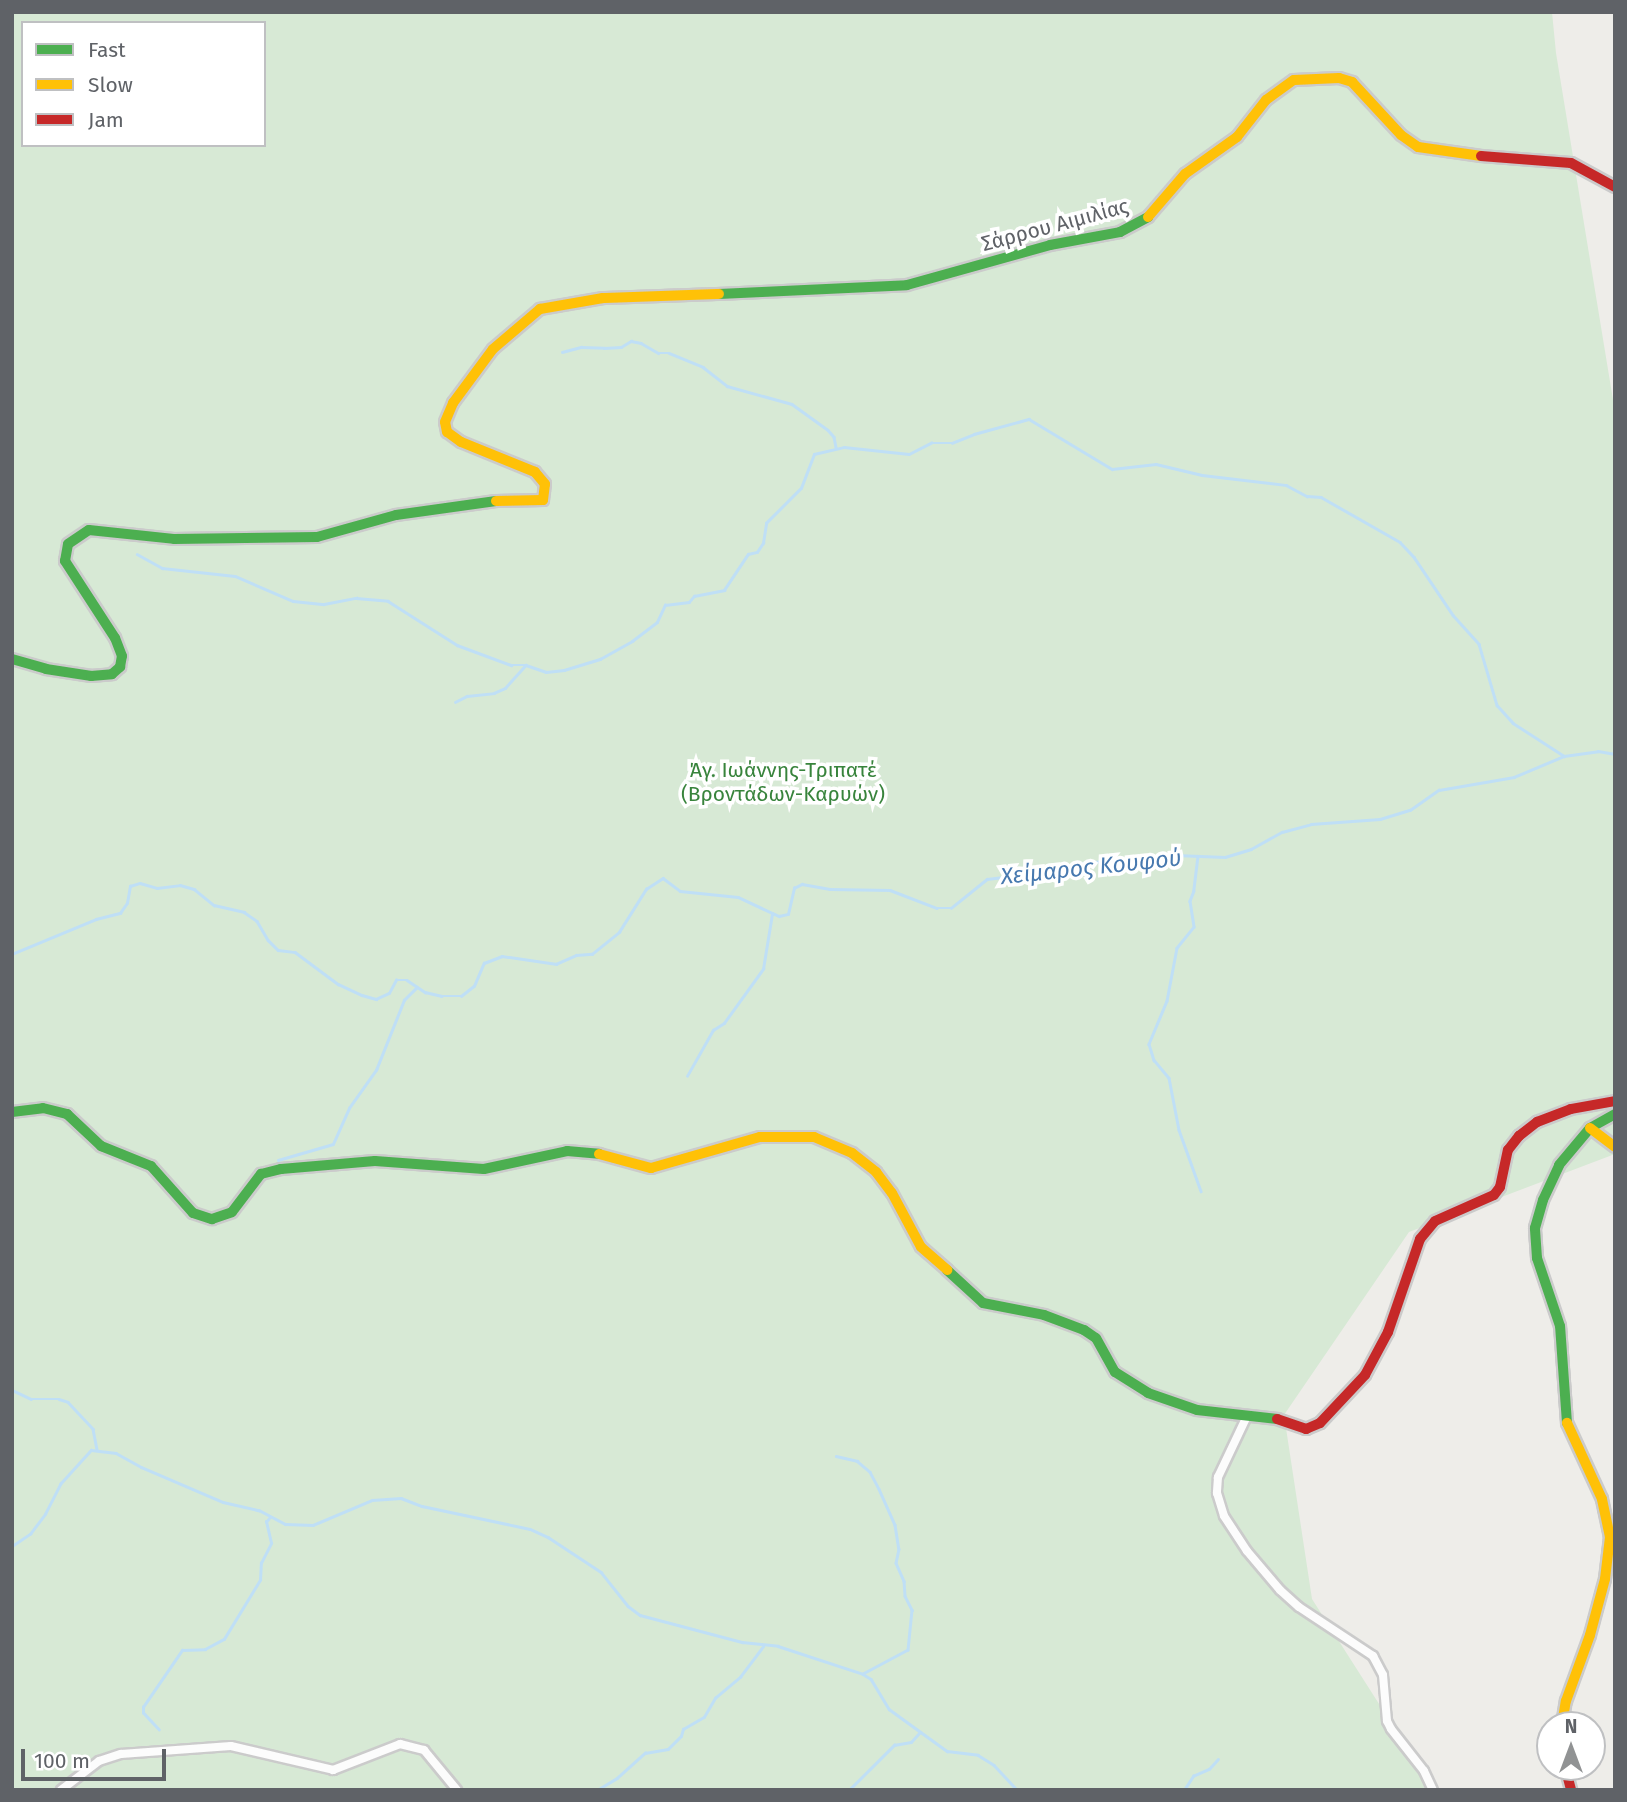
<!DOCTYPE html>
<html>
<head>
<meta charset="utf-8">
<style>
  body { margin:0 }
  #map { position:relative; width:1627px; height:1802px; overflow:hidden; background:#eeede9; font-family:"Fira Sans",sans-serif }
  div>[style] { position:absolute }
  .green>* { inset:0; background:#d7e9d5 }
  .stream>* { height:2.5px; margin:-1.25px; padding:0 1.25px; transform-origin:1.25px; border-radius:1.25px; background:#bfdff6 }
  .roads { filter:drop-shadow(2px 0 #cbcbcb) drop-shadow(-2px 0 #cbcbcb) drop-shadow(0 2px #cbcbcb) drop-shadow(0 -2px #cbcbcb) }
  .street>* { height:8px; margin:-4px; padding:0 4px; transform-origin:4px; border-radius:4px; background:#fcfcfc }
  .fast>* { height:10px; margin:-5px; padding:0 5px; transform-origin:5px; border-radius:5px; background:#4caf50 }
  .slow>* { height:10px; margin:-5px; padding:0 5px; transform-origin:5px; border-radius:5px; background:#ffc107 }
  .jam>* { height:10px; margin:-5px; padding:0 5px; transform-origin:5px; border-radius:5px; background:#c62828 }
  span { translate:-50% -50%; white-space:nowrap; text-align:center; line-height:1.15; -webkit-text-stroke:7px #fff; paint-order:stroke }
  .street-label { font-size:21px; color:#5f6267 }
  .park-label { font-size:21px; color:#38843c }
  .water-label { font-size:23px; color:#4779af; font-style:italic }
  .frame { position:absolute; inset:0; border:14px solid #5f6267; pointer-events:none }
  .legend { position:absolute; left:21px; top:21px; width:245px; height:126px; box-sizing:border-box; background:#fff; border:2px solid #bfc0c2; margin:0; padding:9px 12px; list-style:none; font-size:21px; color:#5f6267 }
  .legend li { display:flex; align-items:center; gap:14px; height:35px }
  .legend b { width:35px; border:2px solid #bfc0c2 }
  .north { position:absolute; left:1536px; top:1711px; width:70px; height:70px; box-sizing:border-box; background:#fff; border:2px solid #bfc0c2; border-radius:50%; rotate:0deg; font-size:19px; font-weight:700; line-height:28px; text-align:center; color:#5f6267 }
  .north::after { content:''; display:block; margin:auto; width:24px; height:32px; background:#919394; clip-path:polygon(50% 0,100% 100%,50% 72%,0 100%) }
  .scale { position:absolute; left:21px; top:1749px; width:145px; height:32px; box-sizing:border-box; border:4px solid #5f6267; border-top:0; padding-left:9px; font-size:21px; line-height:24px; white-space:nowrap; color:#5f6267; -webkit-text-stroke:5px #fff; paint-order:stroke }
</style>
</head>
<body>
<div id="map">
  <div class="green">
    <i style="clip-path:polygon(evenodd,12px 12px,1552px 12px,1556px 53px,1615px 412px,1615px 1154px,1409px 1232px,1284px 1415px,1312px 1599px,1434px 1790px,12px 1790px,12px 12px,23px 23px,264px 23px,264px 145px,23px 145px,23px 23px)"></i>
  </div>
  <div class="stream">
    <i style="left:562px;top:352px;width:20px;rotate:-15deg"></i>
    <i style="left:581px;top:347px;width:23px;rotate:2deg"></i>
    <i style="left:604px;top:348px;width:17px;rotate:-3deg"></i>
    <i style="left:621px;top:347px;width:12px;rotate:-31deg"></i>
    <i style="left:631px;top:341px;width:10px;rotate:11deg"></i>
    <i style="left:641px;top:343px;width:20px;rotate:30deg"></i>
    <i style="left:658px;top:353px;width:11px"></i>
    <i style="left:669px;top:353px;width:37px;rotate:22deg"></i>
    <i style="left:703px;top:367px;width:31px;rotate:38deg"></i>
    <i style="left:727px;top:386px;width:67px;rotate:15.5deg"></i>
    <i style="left:792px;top:404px;width:44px;rotate:35.8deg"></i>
    <i style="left:828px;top:430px;width:9px;rotate:49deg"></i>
    <i style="left:834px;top:437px;width:10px;rotate:79deg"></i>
    <i style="left:137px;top:554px;width:29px;rotate:29deg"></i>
    <i style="left:162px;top:568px;width:73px;rotate:6.3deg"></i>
    <i style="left:235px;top:576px;width:63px;rotate:23.3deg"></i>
    <i style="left:293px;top:601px;width:31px;rotate:6deg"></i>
    <i style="left:324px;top:604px;width:33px;rotate:-11deg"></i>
    <i style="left:356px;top:598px;width:32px;rotate:5deg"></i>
    <i style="left:388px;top:601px;width:82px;rotate:32.5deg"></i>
    <i style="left:457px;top:645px;width:58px;rotate:20.3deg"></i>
    <i style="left:511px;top:665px;width:15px"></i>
    <i style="left:526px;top:665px;width:21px;rotate:19deg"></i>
    <i style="left:546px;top:672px;width:18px;rotate:-6deg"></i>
    <i style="left:564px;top:670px;width:38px;rotate:-17deg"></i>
    <i style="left:600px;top:659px;width:37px;rotate:-29deg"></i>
    <i style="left:632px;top:641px;width:31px;rotate:-37deg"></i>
    <i style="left:657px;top:622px;width:19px;rotate:-65deg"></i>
    <i style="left:665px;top:605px;width:24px;rotate:-7deg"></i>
    <i style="left:689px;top:602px;width:8px;rotate:-50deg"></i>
    <i style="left:694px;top:596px;width:31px;rotate:-11deg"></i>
    <i style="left:724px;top:590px;width:43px;rotate:-56.3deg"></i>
    <i style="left:748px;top:554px;width:9px;rotate:-13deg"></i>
    <i style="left:757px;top:552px;width:11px;rotate:-56deg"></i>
    <i style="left:763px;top:543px;width:20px;rotate:-81deg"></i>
    <i style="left:766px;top:523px;width:49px;rotate:-45deg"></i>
    <i style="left:801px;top:488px;width:36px;rotate:-69deg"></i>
    <i style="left:814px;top:454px;width:31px;rotate:-13deg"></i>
    <i style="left:844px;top:447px;width:65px;rotate:6.1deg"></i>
    <i style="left:909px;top:454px;width:25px;rotate:-27deg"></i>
    <i style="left:931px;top:443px;width:21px"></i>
    <i style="left:952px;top:443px;width:24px;rotate:-22deg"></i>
    <i style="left:974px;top:434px;width:57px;rotate:-15.3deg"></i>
    <i style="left:1029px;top:419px;width:97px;rotate:31.1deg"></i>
    <i style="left:1112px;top:469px;width:44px;rotate:-6.5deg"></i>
    <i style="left:1156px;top:464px;width:47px;rotate:13.4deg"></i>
    <i style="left:1202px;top:475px;width:85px;rotate:6.8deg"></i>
    <i style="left:1286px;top:485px;width:24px;rotate:28deg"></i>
    <i style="left:1307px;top:496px;width:14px;rotate:4deg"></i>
    <i style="left:1321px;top:497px;width:91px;rotate:29.7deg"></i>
    <i style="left:1400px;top:542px;width:21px;rotate:47deg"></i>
    <i style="left:1414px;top:557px;width:70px;rotate:56.1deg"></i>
    <i style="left:1453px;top:615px;width:39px;rotate:48deg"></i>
    <i style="left:1479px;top:644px;width:64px;rotate:73.6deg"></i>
    <i style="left:1497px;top:705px;width:24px;rotate:48deg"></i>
    <i style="left:1513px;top:723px;width:61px;rotate:32.9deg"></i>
    <i style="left:455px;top:702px;width:13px;rotate:-27deg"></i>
    <i style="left:467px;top:696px;width:27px;rotate:-6deg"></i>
    <i style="left:494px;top:693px;width:12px;rotate:-24deg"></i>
    <i style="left:505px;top:688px;width:31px;rotate:-48deg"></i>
    <i style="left:1198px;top:856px;width:35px;rotate:97deg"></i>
    <i style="left:1194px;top:891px;width:11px;rotate:112deg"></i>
    <i style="left:1190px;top:901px;width:26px;rotate:81deg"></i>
    <i style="left:1194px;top:927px;width:27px;rotate:129deg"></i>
    <i style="left:1177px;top:948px;width:54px;rotate:100.7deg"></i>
    <i style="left:1167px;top:1001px;width:47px;rotate:112.7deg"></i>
    <i style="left:1149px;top:1044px;width:17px;rotate:73deg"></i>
    <i style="left:1154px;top:1060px;width:23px;rotate:50deg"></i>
    <i style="left:1169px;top:1078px;width:53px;rotate:79.1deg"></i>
    <i style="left:1179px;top:1130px;width:65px;rotate:70.2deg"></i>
    <i style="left:12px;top:954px;width:91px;rotate:-22.6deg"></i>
    <i style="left:96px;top:919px;width:25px;rotate:-14deg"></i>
    <i style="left:120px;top:913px;width:12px;rotate:-55deg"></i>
    <i style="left:127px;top:903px;width:17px;rotate:-80deg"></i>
    <i style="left:130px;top:886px;width:10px;rotate:-17deg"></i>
    <i style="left:140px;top:883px;width:18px;rotate:16deg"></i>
    <i style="left:157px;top:888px;width:23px;rotate:-7deg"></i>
    <i style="left:180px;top:885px;width:15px;rotate:16deg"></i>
    <i style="left:194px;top:889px;width:26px;rotate:39deg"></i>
    <i style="left:214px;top:905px;width:31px;rotate:13deg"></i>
    <i style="left:244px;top:912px;width:16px;rotate:35deg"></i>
    <i style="left:257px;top:921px;width:22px;rotate:60deg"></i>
    <i style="left:268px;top:940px;width:14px;rotate:45deg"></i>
    <i style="left:278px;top:950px;width:17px;rotate:7deg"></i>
    <i style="left:295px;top:952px;width:54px;rotate:36.7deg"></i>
    <i style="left:338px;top:984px;width:26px;rotate:25deg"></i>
    <i style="left:362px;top:995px;width:15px;rotate:16deg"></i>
    <i style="left:376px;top:999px;width:14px;rotate:-25deg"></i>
    <i style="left:389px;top:993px;width:15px;rotate:-62deg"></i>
    <i style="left:396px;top:980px;width:11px"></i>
    <i style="left:407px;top:980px;width:22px;rotate:34deg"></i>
    <i style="left:425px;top:992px;width:17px;rotate:13deg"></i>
    <i style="left:442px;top:996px;width:19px"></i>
    <i style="left:461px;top:996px;width:16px;rotate:-38deg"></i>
    <i style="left:474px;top:986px;width:25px;rotate:-67deg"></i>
    <i style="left:484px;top:963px;width:19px;rotate:-21deg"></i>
    <i style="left:502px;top:956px;width:55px;rotate:8.4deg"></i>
    <i style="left:556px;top:964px;width:22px;rotate:-24deg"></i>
    <i style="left:576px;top:955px;width:16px;rotate:-4deg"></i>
    <i style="left:592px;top:954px;width:35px;rotate:-39deg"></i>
    <i style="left:619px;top:932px;width:51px;rotate:-57.9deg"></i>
    <i style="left:646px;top:889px;width:20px;rotate:-33deg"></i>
    <i style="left:663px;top:878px;width:21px;rotate:37deg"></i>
    <i style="left:680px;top:891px;width:58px;rotate:5.9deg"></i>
    <i style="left:738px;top:897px;width:45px;rotate:24.9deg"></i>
    <i style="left:779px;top:916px;width:9px;rotate:-13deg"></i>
    <i style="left:788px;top:914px;width:27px;rotate:-77deg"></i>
    <i style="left:794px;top:888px;width:9px;rotate:-27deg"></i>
    <i style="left:802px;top:884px;width:28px;rotate:10deg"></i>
    <i style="left:830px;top:889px;width:60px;rotate:1deg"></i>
    <i style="left:890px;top:890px;width:50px;rotate:21deg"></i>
    <i style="left:937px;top:908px;width:14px"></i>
    <i style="left:951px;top:908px;width:46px;rotate:-38.9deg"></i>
    <i style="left:987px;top:879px;width:66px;rotate:-6.9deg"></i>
    <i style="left:1053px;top:871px;width:30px;rotate:-15deg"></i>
    <i style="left:1082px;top:863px;width:93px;rotate:-4.9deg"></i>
    <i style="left:1175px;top:855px;width:50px;rotate:2.3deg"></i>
    <i style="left:1225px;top:857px;width:27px;rotate:-17deg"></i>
    <i style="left:1251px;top:849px;width:35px;rotate:-29deg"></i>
    <i style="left:1282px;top:832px;width:30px;rotate:-15deg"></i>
    <i style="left:1311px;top:824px;width:69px;rotate:-4.1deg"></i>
    <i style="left:1380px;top:819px;width:31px;rotate:-17deg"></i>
    <i style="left:1410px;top:810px;width:35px;rotate:-35deg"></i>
    <i style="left:1439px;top:790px;width:76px;rotate:-9.8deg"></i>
    <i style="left:1514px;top:777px;width:54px;rotate:-22.8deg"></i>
    <i style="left:1564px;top:756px;width:34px;rotate:-8deg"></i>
    <i style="left:1598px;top:751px;width:17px;rotate:10deg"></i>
    <i style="left:687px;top:1076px;width:53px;rotate:-60.5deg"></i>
    <i style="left:713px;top:1030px;width:13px;rotate:-32deg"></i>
    <i style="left:724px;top:1023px;width:67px;rotate:-54.2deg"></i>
    <i style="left:763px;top:969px;width:56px;rotate:-80.7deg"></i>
    <i style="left:278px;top:1160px;width:57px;rotate:-16.2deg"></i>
    <i style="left:333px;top:1144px;width:39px;rotate:-66deg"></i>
    <i style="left:349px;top:1108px;width:47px;rotate:-54.6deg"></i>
    <i style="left:376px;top:1070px;width:75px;rotate:-68.2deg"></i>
    <i style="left:404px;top:1000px;width:18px;rotate:-45deg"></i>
    <i style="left:12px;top:1390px;width:21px;rotate:25deg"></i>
    <i style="left:31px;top:1399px;width:28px"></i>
    <i style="left:59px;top:1399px;width:9px;rotate:18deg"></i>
    <i style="left:68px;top:1402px;width:37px;rotate:47deg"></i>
    <i style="left:93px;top:1429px;width:21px;rotate:79deg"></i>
    <i style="left:836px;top:1456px;width:22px;rotate:13deg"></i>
    <i style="left:857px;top:1461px;width:17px;rotate:40deg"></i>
    <i style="left:870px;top:1472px;width:19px;rotate:62deg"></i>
    <i style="left:879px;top:1489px;width:39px;rotate:66deg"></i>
    <i style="left:895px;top:1525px;width:24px;rotate:81deg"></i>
    <i style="left:899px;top:1549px;width:14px;rotate:102deg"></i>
    <i style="left:896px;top:1563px;width:20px;rotate:66deg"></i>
    <i style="left:904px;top:1581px;width:15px;rotate:86deg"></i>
    <i style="left:905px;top:1596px;width:16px;rotate:63deg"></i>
    <i style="left:912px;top:1610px;width:40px;rotate:95.7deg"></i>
    <i style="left:908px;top:1650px;width:51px;rotate:151.9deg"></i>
    <i style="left:12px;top:1546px;width:22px;rotate:-34deg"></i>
    <i style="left:30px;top:1534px;width:25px;rotate:-53deg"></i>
    <i style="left:45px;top:1514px;width:34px;rotate:-63deg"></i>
    <i style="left:60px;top:1484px;width:46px;rotate:-47.6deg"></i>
    <i style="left:91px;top:1450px;width:25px;rotate:7deg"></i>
    <i style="left:116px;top:1453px;width:29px;rotate:29deg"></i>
    <i style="left:141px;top:1467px;width:89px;rotate:23.1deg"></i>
    <i style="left:223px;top:1502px;width:37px;rotate:13deg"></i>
    <i style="left:259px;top:1510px;width:30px;rotate:28deg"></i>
    <i style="left:285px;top:1524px;width:28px;rotate:2deg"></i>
    <i style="left:313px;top:1525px;width:64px;rotate:-23deg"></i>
    <i style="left:372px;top:1500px;width:29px;rotate:-4deg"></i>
    <i style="left:401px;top:1498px;width:22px;rotate:21deg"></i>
    <i style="left:422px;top:1506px;width:110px;rotate:12deg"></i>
    <i style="left:530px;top:1529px;width:20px;rotate:24deg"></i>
    <i style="left:548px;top:1537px;width:64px;rotate:33.4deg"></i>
    <i style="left:601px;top:1572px;width:43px;rotate:51.5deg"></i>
    <i style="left:628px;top:1606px;width:15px;rotate:37deg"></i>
    <i style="left:640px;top:1615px;width:106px;rotate:14.8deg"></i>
    <i style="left:742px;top:1642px;width:36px;rotate:6deg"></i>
    <i style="left:778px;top:1646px;width:89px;rotate:18.2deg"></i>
    <i style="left:863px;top:1674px;width:9px;rotate:32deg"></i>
    <i style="left:871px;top:1679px;width:35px;rotate:59deg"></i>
    <i style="left:889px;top:1709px;width:72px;rotate:35.9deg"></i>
    <i style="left:947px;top:1751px;width:31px;rotate:7deg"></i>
    <i style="left:978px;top:1755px;width:19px;rotate:32deg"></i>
    <i style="left:994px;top:1765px;width:34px;rotate:47deg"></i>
    <i style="left:159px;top:1730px;width:23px;rotate:-133deg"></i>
    <i style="left:143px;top:1713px;width:6px;rotate:-90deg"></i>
    <i style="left:143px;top:1707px;width:69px;rotate:-55.6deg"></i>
    <i style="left:182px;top:1650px;width:23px;rotate:-2deg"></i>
    <i style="left:205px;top:1649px;width:21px;rotate:-28deg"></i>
    <i style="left:224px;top:1639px;width:69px;rotate:-58.6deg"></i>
    <i style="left:260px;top:1580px;width:17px;rotate:-87deg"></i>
    <i style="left:261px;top:1563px;width:22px;rotate:-63deg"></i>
    <i style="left:271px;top:1543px;width:22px;rotate:-103deg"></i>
    <i style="left:266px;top:1522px;width:6px;rotate:-51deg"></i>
    <i style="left:597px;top:1790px;width:23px;rotate:-31deg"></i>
    <i style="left:617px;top:1778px;width:38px;rotate:-42deg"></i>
    <i style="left:645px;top:1753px;width:23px;rotate:-10deg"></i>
    <i style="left:668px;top:1749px;width:18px;rotate:-45deg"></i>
    <i style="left:681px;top:1736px;width:7px;rotate:-74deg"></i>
    <i style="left:683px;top:1729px;width:24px;rotate:-30deg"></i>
    <i style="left:704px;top:1717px;width:22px;rotate:-60deg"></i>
    <i style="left:715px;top:1698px;width:33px;rotate:-40deg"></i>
    <i style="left:740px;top:1677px;width:38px;rotate:-53deg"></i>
    <i style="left:849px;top:1790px;width:64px;rotate:-45deg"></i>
    <i style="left:894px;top:1745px;width:17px;rotate:-10deg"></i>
    <i style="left:911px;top:1742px;width:13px;rotate:-48deg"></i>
    <i style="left:1184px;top:1790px;width:17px;rotate:-57deg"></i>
    <i style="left:1193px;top:1776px;width:17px;rotate:-24deg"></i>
    <i style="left:1209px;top:1769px;width:13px;rotate:-48deg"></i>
  </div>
  <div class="roads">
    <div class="street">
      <i style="left:1247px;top:1416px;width:68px;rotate:115.4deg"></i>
      <i style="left:1218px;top:1477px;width:16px;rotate:94deg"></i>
      <i style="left:1217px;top:1493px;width:24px;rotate:73deg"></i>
      <i style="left:1224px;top:1516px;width:42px;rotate:56.7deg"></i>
      <i style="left:1247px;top:1551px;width:51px;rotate:49.8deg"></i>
      <i style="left:1280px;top:1590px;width:25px;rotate:42deg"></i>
      <i style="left:1299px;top:1607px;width:89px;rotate:33.5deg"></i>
      <i style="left:1373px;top:1656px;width:21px;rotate:62deg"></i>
      <i style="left:1383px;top:1675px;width:46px;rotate:85deg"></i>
      <i style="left:1387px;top:1721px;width:9px;rotate:63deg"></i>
      <i style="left:1391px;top:1729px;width:53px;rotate:51.8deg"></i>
      <i style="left:1424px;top:1771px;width:21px;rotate:65deg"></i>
      <i style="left:61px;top:1790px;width:48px;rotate:-37.3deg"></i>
      <i style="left:99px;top:1761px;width:23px;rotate:-18deg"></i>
      <i style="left:121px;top:1754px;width:110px;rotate:-4.2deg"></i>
      <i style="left:231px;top:1746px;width:105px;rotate:13.2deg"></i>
      <i style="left:333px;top:1770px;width:72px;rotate:-21.2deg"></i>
      <i style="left:400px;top:1744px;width:25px;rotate:14deg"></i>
      <i style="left:424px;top:1750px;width:52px;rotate:50.5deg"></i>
    </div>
    <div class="fast">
      <i style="left:719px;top:294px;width:188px;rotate:-2.7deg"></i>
      <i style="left:907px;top:285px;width:148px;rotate:-15.6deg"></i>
      <i style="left:1050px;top:245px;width:71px;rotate:-10.5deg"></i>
      <i style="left:1120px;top:232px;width:32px;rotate:-28deg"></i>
      <i style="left:12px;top:659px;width:35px;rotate:16deg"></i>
      <i style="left:46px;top:669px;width:46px;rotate:8.8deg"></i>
      <i style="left:91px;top:676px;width:21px;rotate:-5deg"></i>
      <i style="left:112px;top:674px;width:11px;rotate:-41deg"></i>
      <i style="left:120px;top:667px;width:11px;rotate:-80deg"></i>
      <i style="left:122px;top:656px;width:19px;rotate:-111deg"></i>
      <i style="left:115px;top:638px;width:92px;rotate:-123deg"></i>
      <i style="left:65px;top:561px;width:17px;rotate:-80deg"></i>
      <i style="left:68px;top:544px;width:25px;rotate:-34deg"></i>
      <i style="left:89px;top:530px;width:85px;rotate:6deg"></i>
      <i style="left:174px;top:539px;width:143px;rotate:-0.8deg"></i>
      <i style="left:317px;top:537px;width:82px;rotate:-15.6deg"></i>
      <i style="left:396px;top:515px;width:101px;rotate:-8deg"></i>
      <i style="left:12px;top:1112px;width:31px;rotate:-7deg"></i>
      <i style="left:43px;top:1108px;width:25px;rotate:14deg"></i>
      <i style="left:67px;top:1114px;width:47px;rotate:43.3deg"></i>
      <i style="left:101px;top:1146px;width:54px;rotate:21.8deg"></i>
      <i style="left:151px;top:1166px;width:63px;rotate:48.2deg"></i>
      <i style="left:193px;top:1213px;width:20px;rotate:18deg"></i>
      <i style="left:212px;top:1219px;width:21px;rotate:-19deg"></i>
      <i style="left:232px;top:1212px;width:48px;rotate:-52.7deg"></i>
      <i style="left:261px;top:1174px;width:21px;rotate:-14deg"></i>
      <i style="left:281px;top:1169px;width:94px;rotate:-4.9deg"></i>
      <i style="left:375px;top:1161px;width:109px;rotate:4.2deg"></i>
      <i style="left:484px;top:1169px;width:85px;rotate:-12.2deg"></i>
      <i style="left:567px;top:1151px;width:32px;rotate:5deg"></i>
      <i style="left:947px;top:1270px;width:49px;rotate:42.5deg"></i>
      <i style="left:983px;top:1303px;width:62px;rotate:11.1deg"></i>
      <i style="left:1044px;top:1315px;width:43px;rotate:20.6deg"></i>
      <i style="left:1084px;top:1330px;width:14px;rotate:34deg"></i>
      <i style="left:1096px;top:1338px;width:39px;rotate:61deg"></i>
      <i style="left:1115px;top:1372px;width:39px;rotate:32deg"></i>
      <i style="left:1148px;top:1393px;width:52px;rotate:19.1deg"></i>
      <i style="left:1197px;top:1410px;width:81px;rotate:6.4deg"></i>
      <i style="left:1567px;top:1423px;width:97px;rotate:-94.1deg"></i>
      <i style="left:1560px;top:1326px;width:72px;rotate:-108.7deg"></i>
      <i style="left:1537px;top:1258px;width:30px;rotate:-94deg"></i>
      <i style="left:1535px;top:1228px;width:29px;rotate:-74deg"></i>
      <i style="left:1543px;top:1200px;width:38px;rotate:-65deg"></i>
      <i style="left:1559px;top:1165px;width:48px;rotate:-50deg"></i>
      <i style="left:1590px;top:1128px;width:29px;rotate:-29deg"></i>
    </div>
    <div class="slow">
      <i style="left:1148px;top:217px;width:57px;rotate:-49.3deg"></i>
      <i style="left:1185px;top:174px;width:64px;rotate:-35.4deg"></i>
      <i style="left:1237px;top:137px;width:47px;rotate:-51.9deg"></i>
      <i style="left:1266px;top:100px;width:34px;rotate:-36deg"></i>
      <i style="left:1294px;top:80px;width:45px;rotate:-2.5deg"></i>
      <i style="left:1339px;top:78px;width:14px;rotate:17deg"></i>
      <i style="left:1352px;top:82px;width:72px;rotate:47.2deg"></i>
      <i style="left:1401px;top:135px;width:21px;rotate:35deg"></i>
      <i style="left:1418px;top:147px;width:64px;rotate:8.1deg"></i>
      <i style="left:496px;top:501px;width:47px;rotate:-1.2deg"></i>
      <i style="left:543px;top:500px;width:16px;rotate:-83deg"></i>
      <i style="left:545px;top:484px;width:16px;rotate:-130deg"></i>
      <i style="left:535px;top:472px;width:80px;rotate:-157.9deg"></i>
      <i style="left:461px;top:442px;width:17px;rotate:-144deg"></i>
      <i style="left:447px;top:432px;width:10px;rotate:-101deg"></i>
      <i style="left:445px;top:422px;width:21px;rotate:-67deg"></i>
      <i style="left:453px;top:403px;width:67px;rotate:-53.5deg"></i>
      <i style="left:493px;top:349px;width:62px;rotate:-40.4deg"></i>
      <i style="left:540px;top:309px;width:64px;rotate:-9.9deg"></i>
      <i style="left:603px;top:298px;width:116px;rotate:-2deg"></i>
      <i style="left:1590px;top:1128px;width:31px;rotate:37deg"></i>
      <i style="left:599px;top:1154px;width:54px;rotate:15.1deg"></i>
      <i style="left:651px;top:1168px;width:113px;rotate:-15.9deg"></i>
      <i style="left:760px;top:1137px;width:54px"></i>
      <i style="left:814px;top:1137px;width:41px;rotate:22.8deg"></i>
      <i style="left:852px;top:1153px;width:31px;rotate:38deg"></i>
      <i style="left:876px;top:1172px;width:26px;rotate:53deg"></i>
      <i style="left:892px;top:1193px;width:61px;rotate:61.8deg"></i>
      <i style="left:921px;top:1247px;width:35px;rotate:41deg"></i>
      <i style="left:1562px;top:1725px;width:24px;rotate:-81deg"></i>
      <i style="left:1566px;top:1701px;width:70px;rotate:-70deg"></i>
      <i style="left:1590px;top:1635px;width:58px;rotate:-75deg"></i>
      <i style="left:1605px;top:1579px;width:42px;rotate:-83.2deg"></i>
      <i style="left:1610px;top:1537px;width:39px;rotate:-102deg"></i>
      <i style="left:1602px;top:1499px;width:84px;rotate:-114.7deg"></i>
    </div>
    <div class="jam">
      <i style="left:1481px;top:156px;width:90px;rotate:4.4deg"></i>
      <i style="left:1571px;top:163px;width:50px;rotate:28.6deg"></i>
      <i style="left:1277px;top:1419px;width:31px;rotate:19deg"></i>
      <i style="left:1306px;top:1429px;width:15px;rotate:-23deg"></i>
      <i style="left:1320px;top:1423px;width:66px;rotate:-46.8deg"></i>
      <i style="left:1365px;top:1375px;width:49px;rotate:-61.9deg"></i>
      <i style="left:1388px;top:1332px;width:98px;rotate:-71deg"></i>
      <i style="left:1420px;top:1239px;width:23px;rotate:-50deg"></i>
      <i style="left:1435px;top:1221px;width:64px;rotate:-23.8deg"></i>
      <i style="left:1494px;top:1195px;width:10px;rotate:-53deg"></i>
      <i style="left:1500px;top:1187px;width:38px;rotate:-78deg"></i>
      <i style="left:1508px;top:1150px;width:18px;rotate:-52deg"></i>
      <i style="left:1519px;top:1136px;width:23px;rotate:-38deg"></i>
      <i style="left:1537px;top:1122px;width:36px;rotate:-21deg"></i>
      <i style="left:1571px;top:1109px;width:45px;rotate:-10.3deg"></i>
      <i style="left:1565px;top:1767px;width:24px;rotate:75deg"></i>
    </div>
  </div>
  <div class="street-label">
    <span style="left:1055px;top:225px;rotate:-15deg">Σάρρου Αιμιλίας</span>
  </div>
  <div class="park-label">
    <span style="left:783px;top:782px">Άγ. Ιωάννης-Τριπατέ<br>(Βροντάδων-Καρυών)</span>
  </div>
  <div class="water-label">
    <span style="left:1091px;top:867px;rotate:-6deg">Χείμαρος Κουφού</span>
  </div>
  <div class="frame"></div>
  <ul class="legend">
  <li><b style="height:9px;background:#4caf50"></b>Fast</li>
  <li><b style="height:9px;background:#ffc107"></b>Slow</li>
  <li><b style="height:9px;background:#c62828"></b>Jam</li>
  </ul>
  <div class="north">N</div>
  <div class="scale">100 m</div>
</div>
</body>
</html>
